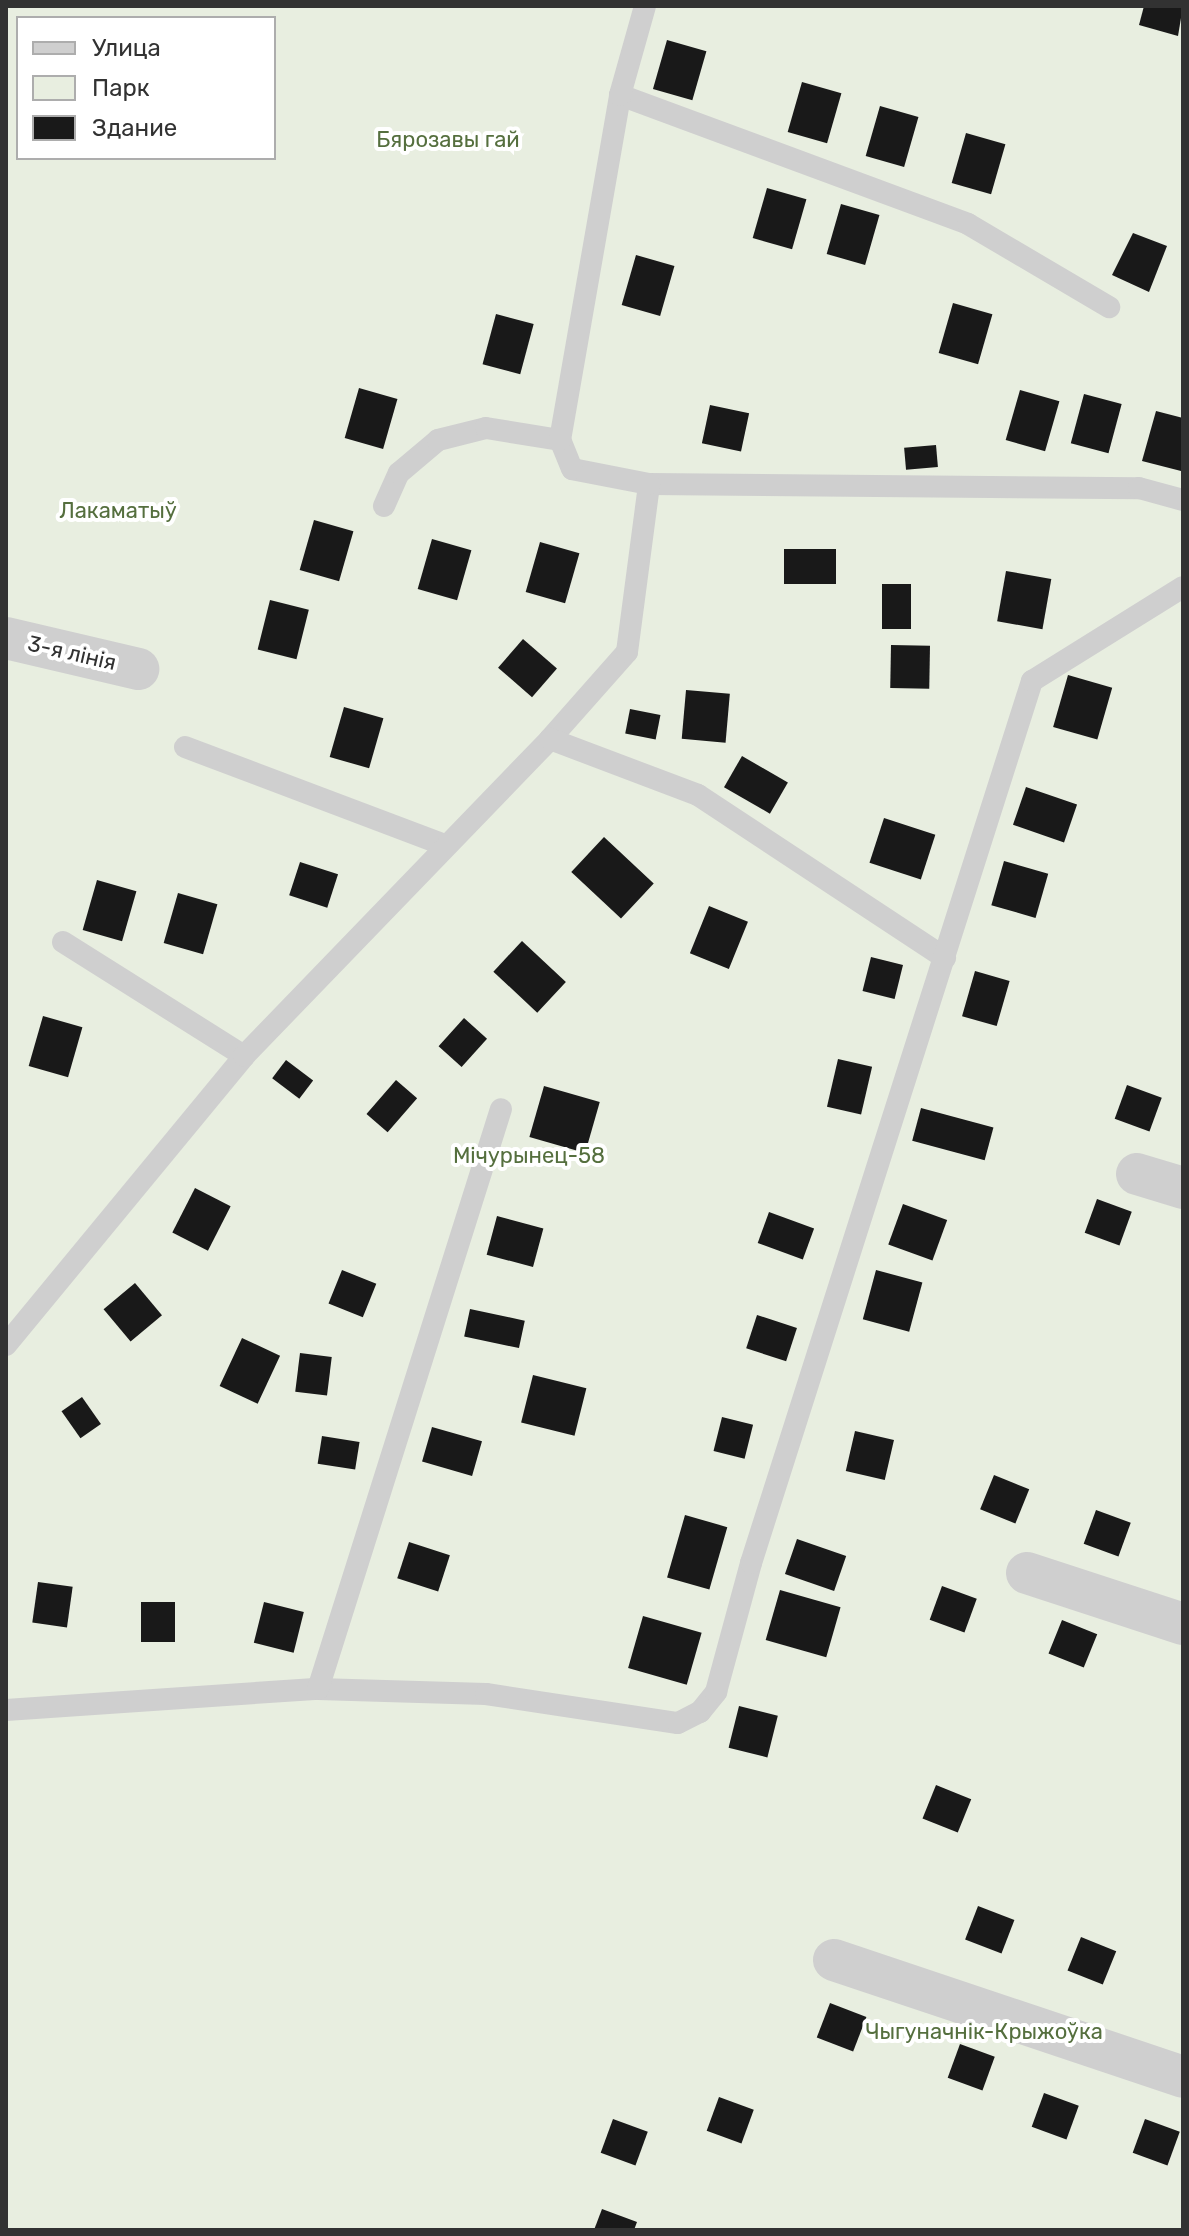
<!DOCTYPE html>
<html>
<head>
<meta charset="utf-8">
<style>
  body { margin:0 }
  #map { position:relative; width:1189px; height:2236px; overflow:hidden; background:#fff; font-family:Rubik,sans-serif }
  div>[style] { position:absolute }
  .green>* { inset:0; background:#e8eee0 }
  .building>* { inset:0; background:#191919; transform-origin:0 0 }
  .service>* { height:22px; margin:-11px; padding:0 11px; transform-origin:11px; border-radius:11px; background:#cfcfcf }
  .minor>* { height:42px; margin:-21px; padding:0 21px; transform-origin:21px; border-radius:21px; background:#cfcfcf }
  span { translate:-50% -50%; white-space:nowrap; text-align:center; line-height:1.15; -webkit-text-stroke:8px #fff; paint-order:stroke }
  .park-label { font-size:22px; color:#556f3e }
  .street-label { font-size:22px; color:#323232 }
  .frame { position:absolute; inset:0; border:8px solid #323232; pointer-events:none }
  .legend { position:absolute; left:16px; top:16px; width:260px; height:144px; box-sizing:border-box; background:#fff; border:2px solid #adadad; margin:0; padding:10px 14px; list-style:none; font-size:24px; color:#323232 }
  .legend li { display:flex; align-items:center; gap:16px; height:40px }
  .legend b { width:40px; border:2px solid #adadad }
</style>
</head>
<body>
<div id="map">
  <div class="green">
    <i style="clip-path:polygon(evenodd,6px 6px,1183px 6px,1183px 2230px,6px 2230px,6px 6px,18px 18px,274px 18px,274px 158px,18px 158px,18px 18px)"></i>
  </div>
  <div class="building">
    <i style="clip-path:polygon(1144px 6px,1183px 6px,1178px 36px,1139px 25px)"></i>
    <i style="left:667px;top:40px;width:41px;height:51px;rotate:16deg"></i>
    <i style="left:802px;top:82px;width:41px;height:52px;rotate:16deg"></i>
    <i style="left:880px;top:106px;width:40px;height:52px;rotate:16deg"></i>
    <i style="left:966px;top:133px;width:41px;height:52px;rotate:16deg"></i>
    <i style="left:767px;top:188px;width:41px;height:52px;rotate:16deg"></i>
    <i style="left:841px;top:204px;width:40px;height:52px;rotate:16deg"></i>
    <i style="clip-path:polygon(1133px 233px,1167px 246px,1149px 292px,1112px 275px)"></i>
    <i style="left:636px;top:255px;width:40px;height:52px;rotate:16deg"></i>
    <i style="left:953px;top:303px;width:41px;height:52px;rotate:16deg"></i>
    <i style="left:496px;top:314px;width:39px;height:52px;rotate:15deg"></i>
    <i style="left:359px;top:388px;width:40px;height:52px;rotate:16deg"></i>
    <i style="left:1020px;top:390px;width:41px;height:52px;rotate:16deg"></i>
    <i style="left:1084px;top:394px;width:39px;height:51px;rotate:15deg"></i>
    <i style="left:710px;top:405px;width:40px;height:39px;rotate:12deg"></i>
    <i style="clip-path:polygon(1156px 411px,1183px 418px,1181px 471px,1142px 461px)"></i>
    <i style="left:936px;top:445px;width:22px;height:32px;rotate:85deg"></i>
    <i style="left:314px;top:520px;width:41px;height:52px;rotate:16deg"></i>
    <i style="left:432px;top:539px;width:41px;height:52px;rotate:16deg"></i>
    <i style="left:540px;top:542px;width:41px;height:52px;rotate:16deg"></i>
    <i style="left:784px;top:549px;width:52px;height:35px"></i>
    <i style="left:1006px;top:571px;width:46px;height:51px;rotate:10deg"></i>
    <i style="left:882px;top:584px;width:29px;height:45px"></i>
    <i style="left:270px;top:600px;width:40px;height:51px;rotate:14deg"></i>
    <i style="left:523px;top:639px;width:45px;height:38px;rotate:41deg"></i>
    <i style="left:891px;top:645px;width:39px;height:43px;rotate:1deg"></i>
    <i style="left:1068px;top:675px;width:46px;height:54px;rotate:16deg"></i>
    <i style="left:686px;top:690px;width:44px;height:49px;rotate:5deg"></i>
    <i style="left:344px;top:707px;width:41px;height:52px;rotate:16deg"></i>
    <i style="left:630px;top:709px;width:31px;height:25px;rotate:11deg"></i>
    <i style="left:742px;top:756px;width:53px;height:36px;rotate:30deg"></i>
    <i style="left:1026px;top:787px;width:54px;height:40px;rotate:19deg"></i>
    <i style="left:884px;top:818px;width:54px;height:47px;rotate:18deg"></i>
    <i style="left:604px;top:837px;width:68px;height:48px;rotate:43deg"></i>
    <i style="left:1004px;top:861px;width:46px;height:46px;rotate:16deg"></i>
    <i style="left:300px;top:862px;width:40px;height:35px;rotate:18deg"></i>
    <i style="left:97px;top:880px;width:41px;height:52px;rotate:16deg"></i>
    <i style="left:178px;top:893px;width:41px;height:52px;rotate:16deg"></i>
    <i style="left:709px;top:906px;width:42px;height:51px;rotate:22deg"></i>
    <i style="left:522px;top:941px;width:60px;height:42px;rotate:43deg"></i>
    <i style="left:871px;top:957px;width:33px;height:35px;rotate:14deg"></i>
    <i style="left:975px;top:971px;width:36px;height:47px;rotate:16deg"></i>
    <i style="left:43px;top:1016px;width:41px;height:52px;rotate:16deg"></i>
    <i style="left:464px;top:1018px;width:31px;height:38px;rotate:42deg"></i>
    <i style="left:838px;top:1059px;width:35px;height:49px;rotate:13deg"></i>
    <i style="left:286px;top:1060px;width:34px;height:23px;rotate:37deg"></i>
    <i style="left:396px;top:1080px;width:28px;height:45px;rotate:41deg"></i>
    <i style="left:1127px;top:1085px;width:37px;height:36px;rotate:20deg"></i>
    <i style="left:544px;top:1086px;width:58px;height:53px;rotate:16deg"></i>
    <i style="left:921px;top:1108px;width:75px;height:34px;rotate:15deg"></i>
    <i style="left:195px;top:1188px;width:40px;height:50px;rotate:27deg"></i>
    <i style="left:1097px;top:1199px;width:37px;height:36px;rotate:20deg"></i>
    <i style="left:903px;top:1204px;width:47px;height:43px;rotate:20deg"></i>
    <i style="left:769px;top:1212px;width:48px;height:33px;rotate:20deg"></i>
    <i style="left:497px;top:1216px;width:48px;height:40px;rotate:15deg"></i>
    <i style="left:342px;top:1270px;width:37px;height:36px;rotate:22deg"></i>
    <i style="left:876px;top:1270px;width:48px;height:51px;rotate:15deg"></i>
    <i style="left:135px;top:1283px;width:42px;height:41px;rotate:50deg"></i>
    <i style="left:470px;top:1309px;width:56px;height:28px;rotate:12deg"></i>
    <i style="left:757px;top:1315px;width:42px;height:35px;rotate:18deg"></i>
    <i style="left:242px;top:1338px;width:42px;height:53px;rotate:25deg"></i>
    <i style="left:300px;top:1353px;width:32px;height:39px;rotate:7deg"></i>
    <i style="left:533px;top:1375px;width:55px;height:49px;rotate:14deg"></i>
    <i style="left:82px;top:1397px;width:33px;height:25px;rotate:55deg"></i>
    <i style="left:722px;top:1417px;width:32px;height:35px;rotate:14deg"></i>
    <i style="left:432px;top:1427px;width:52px;height:36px;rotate:16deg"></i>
    <i style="left:855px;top:1431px;width:40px;height:41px;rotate:13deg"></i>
    <i style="left:322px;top:1436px;width:38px;height:28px;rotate:9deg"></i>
    <i style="left:994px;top:1475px;width:38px;height:37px;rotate:22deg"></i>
    <i style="left:1096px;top:1510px;width:37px;height:36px;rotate:20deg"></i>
    <i style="left:685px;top:1515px;width:44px;height:65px;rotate:16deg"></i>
    <i style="left:797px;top:1539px;width:52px;height:37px;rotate:19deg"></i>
    <i style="left:409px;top:1542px;width:43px;height:38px;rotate:18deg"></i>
    <i style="left:38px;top:1582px;width:35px;height:41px;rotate:8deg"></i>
    <i style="left:942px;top:1586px;width:37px;height:36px;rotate:20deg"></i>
    <i style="left:780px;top:1590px;width:63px;height:52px;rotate:16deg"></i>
    <i style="left:141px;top:1602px;width:34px;height:40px"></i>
    <i style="left:264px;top:1602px;width:41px;height:42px;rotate:14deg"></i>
    <i style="left:643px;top:1616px;width:61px;height:54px;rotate:16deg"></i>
    <i style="left:1062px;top:1620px;width:38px;height:36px;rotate:22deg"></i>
    <i style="left:739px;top:1706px;width:40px;height:43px;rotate:14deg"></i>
    <i style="left:936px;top:1785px;width:38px;height:36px;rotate:22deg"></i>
    <i style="left:978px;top:1906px;width:39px;height:36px;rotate:21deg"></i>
    <i style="left:1081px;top:1937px;width:38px;height:36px;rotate:22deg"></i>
    <i style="left:830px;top:2003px;width:39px;height:37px;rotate:21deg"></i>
    <i style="left:960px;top:2044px;width:37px;height:36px;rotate:20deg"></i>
    <i style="left:1044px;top:2093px;width:37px;height:36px;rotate:20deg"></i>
    <i style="left:719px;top:2097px;width:37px;height:36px;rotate:20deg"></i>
    <i style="left:613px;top:2119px;width:37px;height:36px;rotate:20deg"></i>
    <i style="left:1145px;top:2119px;width:37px;height:36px;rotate:20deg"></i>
    <i style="clip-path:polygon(602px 2209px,637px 2222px,634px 2230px,594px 2230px)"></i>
  </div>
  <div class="service">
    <i style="left:620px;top:95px;width:371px;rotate:20.3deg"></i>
    <i style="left:968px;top:224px;width:164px;rotate:30.5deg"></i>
    <i style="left:649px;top:484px;width:490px;rotate:0.5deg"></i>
    <i style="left:1139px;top:488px;width:46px;rotate:15.3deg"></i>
    <i style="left:384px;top:506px;width:36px;rotate:-66deg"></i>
    <i style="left:399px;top:473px;width:51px;rotate:-40.2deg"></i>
    <i style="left:438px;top:440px;width:49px;rotate:-14deg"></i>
    <i style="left:486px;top:428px;width:75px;rotate:9.2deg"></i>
    <i style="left:550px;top:739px;width:116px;rotate:-48.5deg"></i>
    <i style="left:627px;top:652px;width:169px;rotate:-82.5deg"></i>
    <i style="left:649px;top:484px;width:78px;rotate:-169deg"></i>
    <i style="left:572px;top:469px;width:31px;rotate:-112deg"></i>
    <i style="left:560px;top:440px;width:350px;rotate:-80.1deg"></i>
    <i style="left:620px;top:95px;width:92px;rotate:-74.3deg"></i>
    <i style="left:185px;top:747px;width:277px;rotate:20.7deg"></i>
    <i style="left:63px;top:942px;width:214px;rotate:32.2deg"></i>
    <i style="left:6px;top:1345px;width:374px;rotate:-50.5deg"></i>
    <i style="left:244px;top:1056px;width:441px;rotate:-46deg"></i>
    <i style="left:550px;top:739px;width:158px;rotate:20.7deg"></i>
    <i style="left:698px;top:795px;width:296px;rotate:33.4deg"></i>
    <i style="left:318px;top:1689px;width:168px;rotate:1.7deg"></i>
    <i style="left:486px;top:1694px;width:194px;rotate:8.6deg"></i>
    <i style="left:678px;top:1723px;width:25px;rotate:-27deg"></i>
    <i style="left:700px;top:1712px;width:26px;rotate:-51deg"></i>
    <i style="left:716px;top:1692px;width:134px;rotate:-74.8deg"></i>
    <i style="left:751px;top:1563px;width:926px;rotate:-72.33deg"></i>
    <i style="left:1032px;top:681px;width:178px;rotate:-31.9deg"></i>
    <i style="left:6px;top:1710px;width:313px;rotate:-3.9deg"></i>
    <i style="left:318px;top:1689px;width:608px;rotate:-72.49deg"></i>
  </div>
  <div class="minor">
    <i style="left:6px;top:638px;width:136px;rotate:13.2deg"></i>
    <i style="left:1137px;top:1174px;width:48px;rotate:16.9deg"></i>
    <i style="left:1027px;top:1573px;width:164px;rotate:18.1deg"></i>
    <i style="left:834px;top:1960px;width:368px;rotate:18.5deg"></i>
  </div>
  <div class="park-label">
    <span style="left:448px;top:140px">Бярозавы гай</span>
    <span style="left:118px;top:511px">Лакаматыў</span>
    <span style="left:529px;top:1156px">Мічурынец-58</span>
    <span style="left:984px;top:2032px">Чыгуначнік-Крыжоўка</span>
  </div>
  <div class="street-label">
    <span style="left:72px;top:653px;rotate:13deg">3-я лінія</span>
  </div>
  <div class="frame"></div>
  <ul class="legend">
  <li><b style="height:10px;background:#cfcfcf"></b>Улица</li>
  <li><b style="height:22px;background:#e8eee0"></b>Парк</li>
  <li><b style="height:22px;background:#191919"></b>Здание</li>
  </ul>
</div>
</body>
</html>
